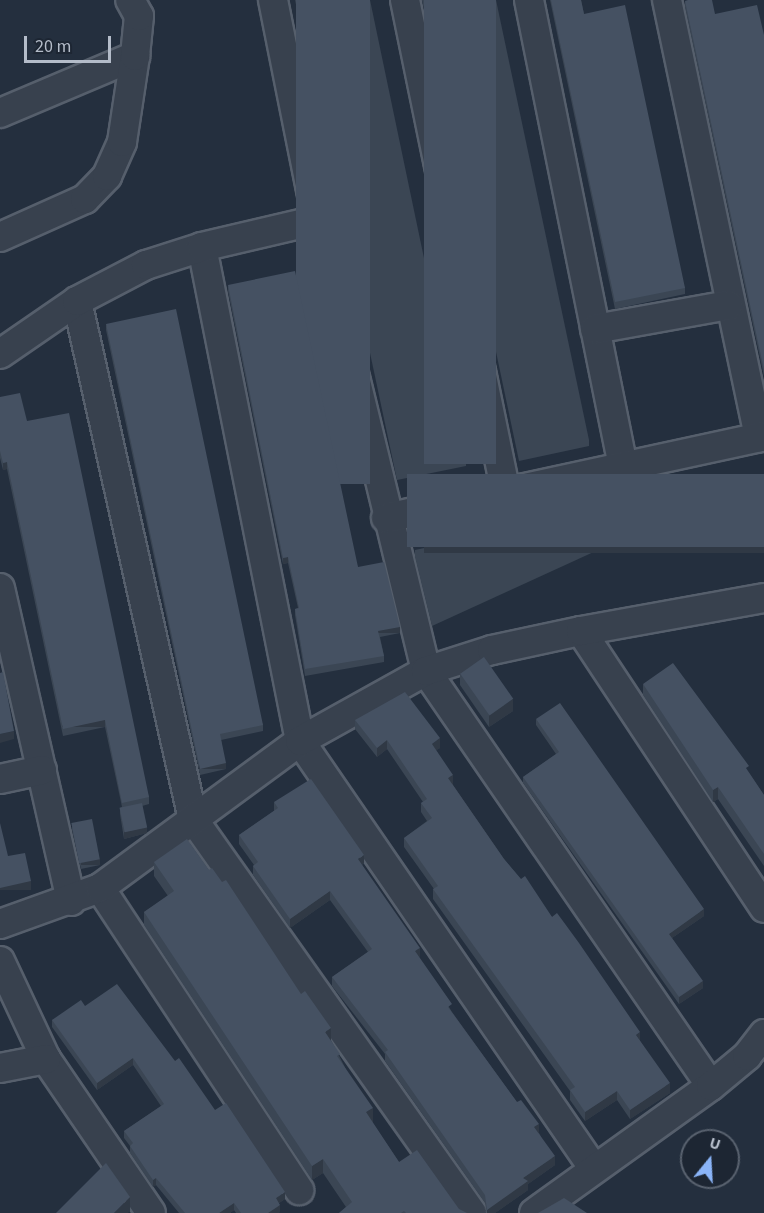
<!DOCTYPE html>
<html>
<head>
<meta charset="utf-8">
<style>
  body { margin:0 }
  #map { position:relative; width:764px; height:1213px; overflow:hidden; background:#242f3e; font-family:"Source Sans 3",sans-serif }
  div>[style] { position:absolute }
  .roads { filter:drop-shadow(2px 0 #565f6c) drop-shadow(-2px 0 #565f6c) drop-shadow(0 2px #565f6c) drop-shadow(0 -2px #565f6c) }
  .street>* { height:28px; margin:-14px; padding:0 14px; transform-origin:14px; border-radius:14px; background:#38414e }
  .wall>* { inset:0; background:#3b4654 }
  .shaded-wall>* { inset:0; background:#303945; transform-origin:0 0 }
  .building>* { inset:0; background:#455162; transform-origin:0 0 }
  span { translate:-50% -50%; white-space:nowrap; text-align:center; line-height:1.15; -webkit-text-stroke:4.5px #1d2633; paint-order:stroke }
  .north { position:absolute; left:680px; top:1129px; width:60px; height:60px; box-sizing:border-box; background:#1d2633; border:2px solid #59626f; border-radius:50%; rotate:18deg; font-size:16px; font-weight:700; line-height:24px; text-align:center; color:#b4bcc9 }
  .north::after { content:''; display:block; margin:auto; width:21px; height:27px; background:#8ab4f8; clip-path:polygon(50% 0,100% 100%,50% 72%,0 100%) }
  .scale { position:absolute; left:24px; top:36px; width:87px; height:27px; box-sizing:border-box; border:3px solid #b4bcc9; border-top:0; padding-left:8px; font-size:18px; line-height:21px; white-space:nowrap; color:#b4bcc9; -webkit-text-stroke:4px #1d2633; paint-order:stroke }
</style>
</head>
<body>
<div id="map">
  <div class="roads">
    <div class="street">
      <i style="left:273px;top:0;width:224px;rotate:78.7deg"></i>
      <i style="left:317px;top:220px;width:464px;rotate:76.4deg"></i>
      <i style="left:426px;top:671px;width:503px;rotate:55.52deg"></i>
      <i style="left:405px;top:0;width:503px;rotate:78.42deg"></i>
      <i style="left:529px;top:0;width:474px;rotate:78.6deg"></i>
      <i style="left:667px;top:0;width:447px;rotate:78.1deg"></i>
      <i style="left:0;top:113px;width:147px;rotate:-22.9deg"></i>
      <i style="left:0;top:237px;width:93px;rotate:-24.1deg"></i>
      <i style="left:85px;top:199px;width:32px;rotate:-46deg"></i>
      <i style="left:107px;top:176px;width:37px;rotate:-66deg"></i>
      <i style="left:122px;top:142px;width:87px;rotate:-81.4deg"></i>
      <i style="left:135px;top:56px;width:40px;rotate:-84.3deg"></i>
      <i style="left:139px;top:16px;width:18px;rotate:-119deg"></i>
      <i style="left:202px;top:247px;width:504px;rotate:78.78deg"></i>
      <i style="left:300px;top:741px;width:519px;rotate:55.51deg"></i>
      <i style="left:77px;top:301px;width:531px;rotate:77.38deg"></i>
      <i style="left:193px;top:819px;width:483px;rotate:54.7deg"></i>
      <i style="left:595px;top:329px;width:136px;rotate:-10.2deg"></i>
      <i style="left:0;top:354px;width:93px;rotate:-34.5deg"></i>
      <i style="left:77px;top:301px;width:78px;rotate:-27.6deg"></i>
      <i style="left:146px;top:265px;width:59px;rotate:-17.8deg"></i>
      <i style="left:202px;top:247px;width:118px;rotate:-13.2deg"></i>
      <i style="left:386px;top:518px;width:387px;rotate:-12.2deg"></i>
      <i style="left:0;top:588px;width:321px;rotate:77.2deg"></i>
      <i style="left:581px;top:631px;width:332px;rotate:56.5deg"></i>
      <i style="left:0;top:779px;width:43px;rotate:-12.1deg"></i>
      <i style="left:100px;top:888px;width:362px;rotate:56.6deg"></i>
      <i style="left:0;top:924px;width:106px;rotate:-19.8deg"></i>
      <i style="left:100px;top:888px;width:248px;rotate:-36.3deg"></i>
      <i style="left:300px;top:741px;width:144px;rotate:-29.1deg"></i>
      <i style="left:426px;top:671px;width:69px;rotate:-17.7deg"></i>
      <i style="left:492px;top:650px;width:91px;rotate:-12.1deg"></i>
      <i style="left:581px;top:631px;width:186px;rotate:-10.2deg"></i>
      <i style="left:0;top:961px;width:108px;rotate:64.9deg"></i>
      <i style="left:46px;top:1059px;width:186px;rotate:55.7deg"></i>
      <i style="left:0;top:1068px;width:47px;rotate:-11.1deg"></i>
      <i style="left:534px;top:1213px;width:218px;rotate:-35.7deg"></i>
      <i style="left:711px;top:1086px;width:47px;rotate:-39.8deg"></i>
      <i style="left:747px;top:1056px;width:28px;rotate:-52deg"></i>
    </div>
  </div>
  <div class="wall">
    <i style="clip-path:polygon(295px 0,370px 0,466px 459px,466px 466px,397px 480px)"></i>
    <i style="clip-path:polygon(422px 0,496px 0,589px 440px,589px 446px,519px 461px)"></i>
    <i style="clip-path:polygon(550px 0,581px 0,584px 14px,685px 288px,685px 294px,615px 309px)"></i>
    <i style="clip-path:polygon(685px 1px,764px 35px,764px 376px,685px 7px)"></i>
    <i style="clip-path:polygon(228px 285px,358px 567px,400px 633px,380px 637px,384px 656px,384px 662px,305px 676px,295px 615px,295px 609px,298px 608px,288px 563px,283px 564px,228px 291px)"></i>
    <i style="clip-path:polygon(106px 324px,263px 725px,263px 731px,221px 740px,226px 769px,200px 775px,106px 330px)"></i>
    <i style="clip-path:polygon(0 397px,27px 421px,149px 797px,149px 804px,142px 806px,147px 833px,124px 839px,120px 814px,120px 808px,122px 807px,105px 727px,63px 736px,7px 469px,3px 470px,0 458px)"></i>
    <i style="clip-path:polygon(764px 474px,432px 626px,415px 557px,415px 550px)"></i>
    <i style="clip-path:polygon(460px 673px,513px 711px,489px 727px,460px 685px)"></i>
    <i style="clip-path:polygon(643px 684px,749px 773px,764px 795px,764px 866px,718px 799px,713px 802px,643px 695px)"></i>
    <i style="clip-path:polygon(536px 719px,704px 916px,672px 938px,703px 988px,679px 1004px,523px 783px,523px 777px,556px 754px,536px 725px)"></i>
    <i style="clip-path:polygon(355px 720px,440px 748px,436px 750px,453px 784px,453px 785px,504px 859px,552px 917px,640px 1041px,670px 1093px,630px 1119px,617px 1100px,585px 1121px,570px 1100px,570px 1091px,433px 899px,433px 889px,434px 889px,404px 847px,404px 838px,427px 821px,421px 812px,421px 803px,423px 802px,387px 749px,377px 757px,355px 729px)"></i>
    <i style="clip-path:polygon(274px 802px,364px 863px,362px 865px,420px 956px,419px 957px,452px 1012px,539px 1133px,555px 1165px,528px 1184px,528px 1190px,495px 1213px,487px 1213px,485px 1203px,385px 1061px,385px 1054px,332px 986px,332px 977px,368px 952px,330px 900px,290px 928px,253px 875px,253px 866px,254px 865px,239px 844px,239px 835px,274px 811px)"></i>
    <i style="clip-path:polygon(72px 824px,100px 865px,81px 869px,72px 830px)"></i>
    <i style="clip-path:polygon(154px 862px,209px 870px,331px 1040px,373px 1122px,372px 1122px,399px 1162px,459px 1209px,467px 1213px,339px 1213px,346px 1207px,323px 1173px,312px 1180px,144px 925px,144px 912px,168px 896px,154px 876px)"></i>
    <i style="clip-path:polygon(85px 1006px,175px 1061px,285px 1199px,279px 1203px,280px 1212px,278px 1213px,236px 1213px,234px 1210px,230px 1213px,179px 1213px,156px 1185px,153px 1187px,130px 1153px,130px 1146px,124px 1138px,124px 1131px,161px 1106px,133px 1065px,97px 1090px,52px 1027px,52px 1020px)"></i>
  </div>
  <div class="shaded-wall">
    <i style="clip-path:polygon(7px 462px,7px 469px,3px 470px,3px 463px)"></i>
    <i style="left:764px;top:547px;width:6px;height:340px;rotate:90deg"></i>
    <i style="clip-path:polygon(288px 557px,288px 563px,283px 564px,283px 558px)"></i>
    <i style="left:400px;top:627px;width:6px;height:22px;rotate:90deg"></i>
    <i style="clip-path:polygon(513px 699px,513px 711px,489px 727px,489px 715px)"></i>
    <i style="left:105px;top:720px;width:7px;height:43px;rotate:90deg"></i>
    <i style="clip-path:polygon(14px 731px,14px 739px,0 743px,0 734px)"></i>
    <i style="clip-path:polygon(440px 738px,440px 748px,432px 753px,432px 744px)"></i>
    <i style="clip-path:polygon(387px 740px,387px 749px,377px 757px,377px 748px)"></i>
    <i style="left:226px;top:763px;width:6px;height:27px;rotate:90deg"></i>
    <i style="clip-path:polygon(453px 775px,453px 784px,448px 788px,448px 778px)"></i>
    <i style="clip-path:polygon(718px 787px,718px 799px,713px 802px,713px 790px)"></i>
    <i style="clip-path:polygon(147px 827px,147px 833px,124px 839px,124px 832px)"></i>
    <i style="clip-path:polygon(364px 855px,364px 863px,358px 868px,358px 859px)"></i>
    <i style="left:100px;top:859px;width:6px;height:19px;rotate:90deg"></i>
    <i style="left:31px;top:881px;width:9px;height:32px;rotate:90deg"></i>
    <i style="clip-path:polygon(330px 891px,330px 900px,290px 928px,290px 919px)"></i>
    <i style="clip-path:polygon(704px 909px,704px 916px,669px 940px,669px 934px)"></i>
    <i style="clip-path:polygon(420px 948px,420px 956px,415px 960px,415px 951px)"></i>
    <i style="clip-path:polygon(703px 981px,703px 988px,679px 1004px,679px 997px)"></i>
    <i style="clip-path:polygon(331px 1028px,331px 1042px,325px 1032px)"></i>
    <i style="clip-path:polygon(640px 1032px,640px 1041px,636px 1035px)"></i>
    <i style="clip-path:polygon(133px 1058px,133px 1065px,97px 1090px,97px 1083px)"></i>
    <i style="clip-path:polygon(670px 1083px,670px 1093px,630px 1119px,630px 1110px)"></i>
    <i style="clip-path:polygon(617px 1091px,617px 1100px,585px 1121px,585px 1112px)"></i>
    <i style="clip-path:polygon(373px 1108px,373px 1122px,366px 1126px,366px 1112px)"></i>
    <i style="clip-path:polygon(539px 1124px,539px 1133px,534px 1136px,534px 1127px)"></i>
    <i style="clip-path:polygon(555px 1156px,555px 1165px,528px 1184px,528px 1190px,495px 1213px,487px 1213px,487px 1210px,523px 1178px)"></i>
    <i style="clip-path:polygon(323px 1159px,323px 1173px,312px 1180px,312px 1166px)"></i>
    <i style="clip-path:polygon(156px 1178px,156px 1185px,153px 1187px,153px 1180px)"></i>
    <i style="clip-path:polygon(285px 1192px,285px 1199px,276px 1205px,276px 1198px)"></i>
    <i style="clip-path:polygon(130px 1197px,130px 1211px,128px 1213px,114px 1213px)"></i>
    <i style="clip-path:polygon(234px 1203px,234px 1210px,230px 1213px,219px 1213px)"></i>
    <i style="clip-path:polygon(280px 1205px,280px 1212px,278px 1213px,268px 1213px)"></i>
  </div>
  <div class="building">
    <i style="left:296px;top:0;width:74px;height:484px"></i>
    <i style="left:424px;top:0;width:72px;height:464px"></i>
    <i style="clip-path:polygon(551px 0,581px 0,584px 14px,625px 5px,685px 288px,615px 302px)"></i>
    <i style="clip-path:polygon(688px 0,712px 0,715px 14px,757px 5px,764px 35px,764px 370px,685px 1px)"></i>
    <i style="clip-path:polygon(295px 271px,358px 567px,384px 562px,400px 627px,378px 631px,384px 656px,305px 669px,295px 609px,299px 608px,288px 557px,283px 558px,228px 285px)"></i>
    <i style="clip-path:polygon(176px 309px,263px 725px,220px 734px,226px 763px,200px 769px,106px 324px)"></i>
    <i style="clip-path:polygon(20px 393px,27px 421px,69px 413px,149px 797px,122px 803px,105px 720px,63px 729px,7px 462px,3px 463px,0 451px,0 397px)"></i>
    <i style="left:764px;top:474px;width:73px;height:357px;rotate:90deg"></i>
    <i style="left:484px;top:657px;width:51px;height:29px;rotate:55deg"></i>
    <i style="clip-path:polygon(673px 663px,749px 766px,746px 768px,764px 795px,764px 854px,718px 787px,713px 790px,643px 684px)"></i>
    <i style="clip-path:polygon(3px 672px,14px 731px,0 734px,0 673px)"></i>
    <i style="clip-path:polygon(405px 692px,440px 738px,432px 744px,453px 775px,448px 778px,504px 859px,521px 879px,525px 876px,552px 917px,557px 913px,579px 943px,640px 1032px,636px 1035px,670px 1083px,630px 1110px,617px 1091px,585px 1112px,570px 1090px,575px 1087px,433px 889px,438px 886px,404px 838px,432px 818px,421px 803px,427px 799px,387px 740px,377px 748px,355px 720px)"></i>
    <i style="clip-path:polygon(560px 703px,704px 909px,669px 934px,703px 981px,679px 997px,523px 777px,559px 752px,536px 719px)"></i>
    <i style="clip-path:polygon(311px 779px,364px 855px,358px 859px,420px 948px,415px 951px,452px 1004px,448px 1007px,517px 1102px,521px 1100px,539px 1124px,534px 1127px,555px 1156px,523px 1178px,528px 1181px,487px 1210px,485px 1195px,385px 1052px,388px 1050px,332px 977px,372px 949px,330px 891px,290px 919px,253px 866px,258px 862px,239px 835px,278px 808px,274px 802px)"></i>
    <i style="left:142px;top:803px;width:25px;height:23px;rotate:78deg"></i>
    <i style="left:92px;top:819px;width:41px;height:21px;rotate:79deg"></i>
    <i style="clip-path:polygon(0 823px,8px 856px,25px 853px,31px 881px,0 888px)"></i>
    <i style="clip-path:polygon(187px 839px,209px 870px,212px 868px,222px 882px,226px 880px,301px 994px,305px 991px,331px 1028px,325px 1032px,340px 1054px,337px 1056px,373px 1108px,366px 1112px,399px 1162px,417px 1150px,459px 1209px,467px 1213px,406px 1213px,404px 1211px,401px 1213px,339px 1213px,352px 1202px,323px 1159px,312px 1166px,144px 912px,174px 891px,154px 862px)"></i>
    <i style="clip-path:polygon(117px 984px,175px 1061px,179px 1058px,215px 1110px,226px 1103px,285px 1192px,276px 1198px,280px 1205px,268px 1213px,241px 1213px,234px 1203px,219px 1213px,185px 1213px,156px 1178px,153px 1180px,130px 1146px,133px 1143px,124px 1131px,164px 1104px,133px 1058px,97px 1083px,52px 1020px,81px 1000px,85px 1006px)"></i>
    <i style="clip-path:polygon(106px 1163px,130px 1197px,114px 1213px,56px 1213px)"></i>
    <i style="clip-path:polygon(564px 1198px,587px 1213px,538px 1213px)"></i>
  </div>
  <div class="north">U</div>
  <div class="scale">20 m</div>
</div>
</body>
</html>
